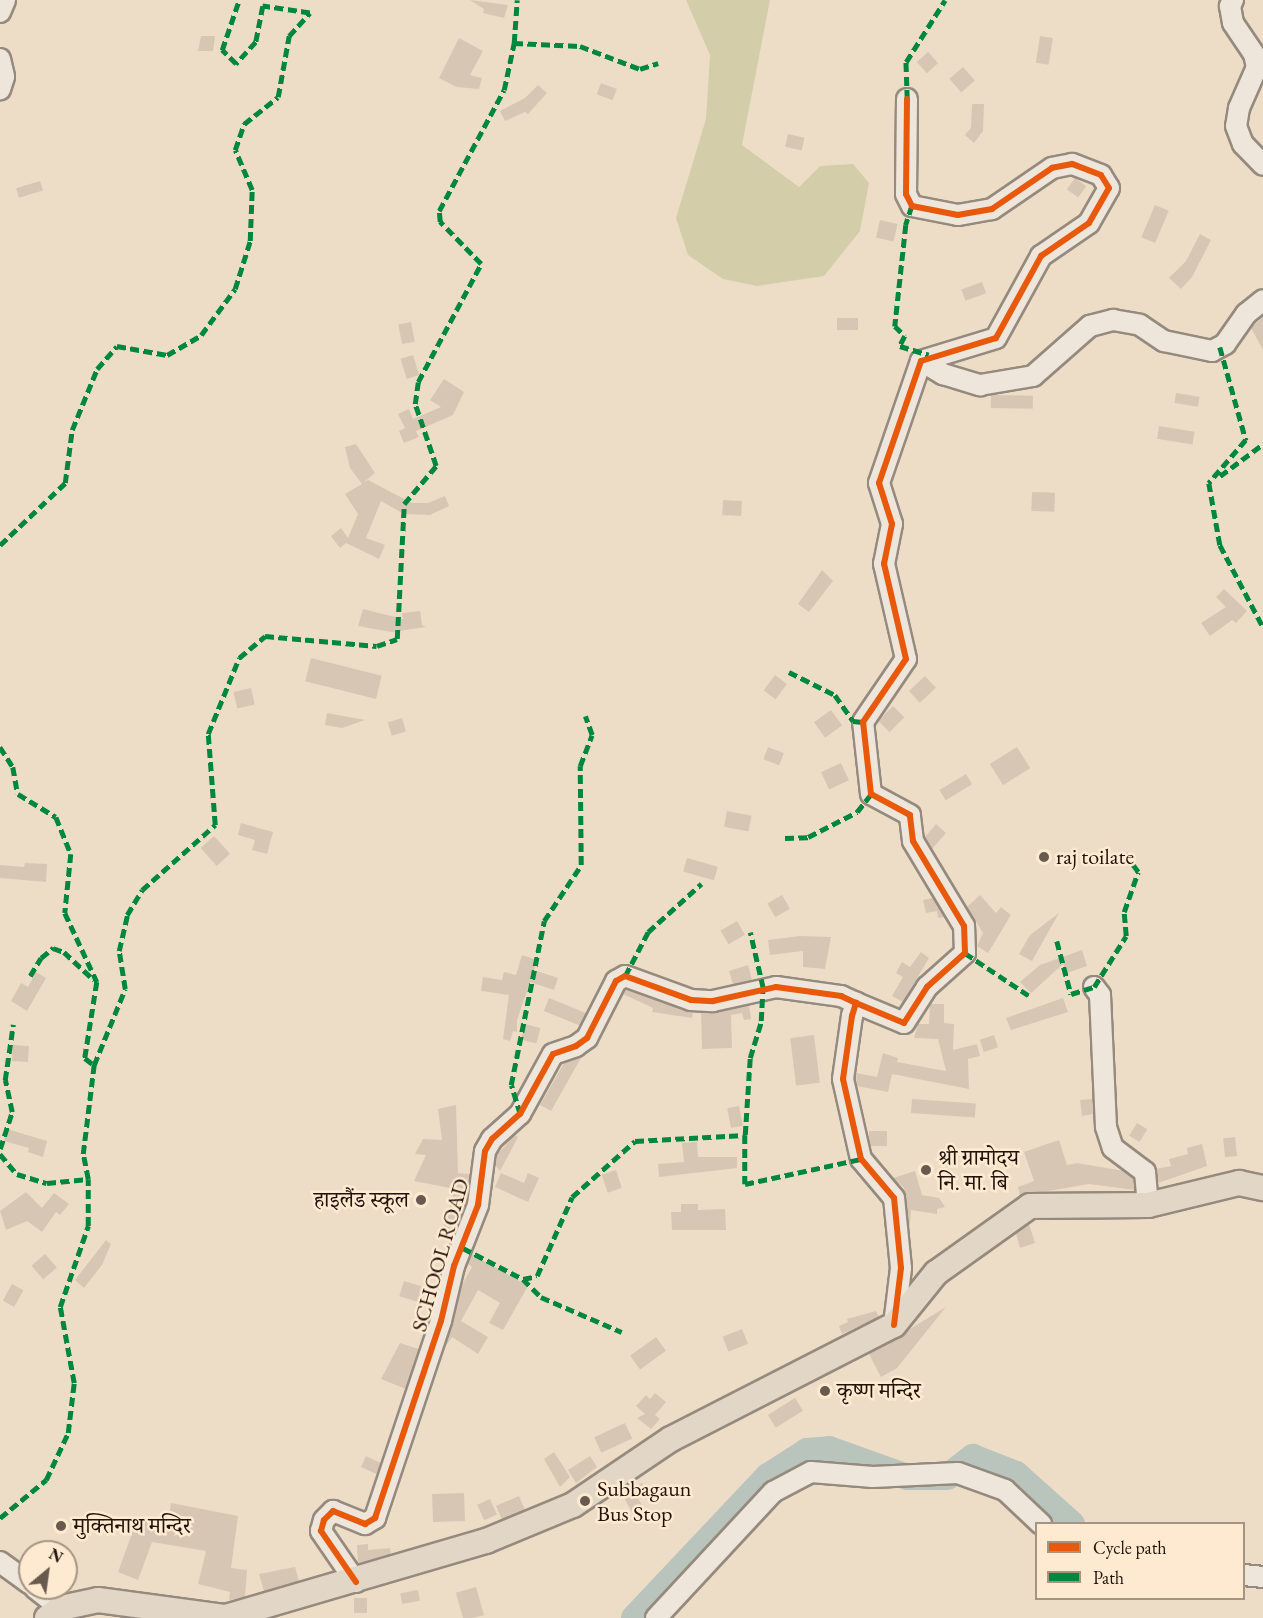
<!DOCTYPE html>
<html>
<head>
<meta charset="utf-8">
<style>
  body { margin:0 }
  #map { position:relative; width:1263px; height:1618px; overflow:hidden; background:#edddc7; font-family:"EB Garamond","Noto Serif Devanagari",serif }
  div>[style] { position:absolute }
  .green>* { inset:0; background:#d3cea9 }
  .river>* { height:26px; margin:-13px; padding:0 13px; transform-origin:13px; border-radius:13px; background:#b9c4bd }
  .building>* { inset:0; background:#d8c6b4; transform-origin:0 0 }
  .roads { filter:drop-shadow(2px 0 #958a7d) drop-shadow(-2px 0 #958a7d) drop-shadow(0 2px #958a7d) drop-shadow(0 -2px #958a7d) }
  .minor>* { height:20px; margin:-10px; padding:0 10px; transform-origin:10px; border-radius:10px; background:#efe6db }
  .major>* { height:24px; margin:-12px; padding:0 12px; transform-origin:12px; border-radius:12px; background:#e2d6c6 }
  .quiet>* { height:4.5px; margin-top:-2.25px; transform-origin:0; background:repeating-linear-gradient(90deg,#00873e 0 9px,transparent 0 13.5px) }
  .cycleway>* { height:6px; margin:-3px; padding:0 3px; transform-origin:3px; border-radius:3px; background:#e8590c }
  .dots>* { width:16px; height:16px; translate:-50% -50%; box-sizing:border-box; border:3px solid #fdead1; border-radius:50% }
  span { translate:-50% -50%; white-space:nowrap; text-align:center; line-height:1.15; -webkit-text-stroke:5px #fdead1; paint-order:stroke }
  .poi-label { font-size:22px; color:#20130c }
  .left { translate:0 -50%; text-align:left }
  .right { translate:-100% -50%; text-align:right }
  .street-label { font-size:22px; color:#20130c }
  .legend { position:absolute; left:1035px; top:1522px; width:210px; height:78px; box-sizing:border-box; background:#fdead1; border:2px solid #a59482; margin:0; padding:8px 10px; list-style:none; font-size:18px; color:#20130c }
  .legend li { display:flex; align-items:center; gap:12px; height:30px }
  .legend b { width:30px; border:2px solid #a59482 }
  .north { position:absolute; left:18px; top:1540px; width:60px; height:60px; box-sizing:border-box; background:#fdead1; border:2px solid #a59482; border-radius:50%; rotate:29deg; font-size:16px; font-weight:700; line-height:24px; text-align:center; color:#20130c }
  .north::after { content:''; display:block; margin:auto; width:21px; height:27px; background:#685a4d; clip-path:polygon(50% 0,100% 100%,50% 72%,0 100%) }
</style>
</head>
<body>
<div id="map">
  <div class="green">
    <i style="clip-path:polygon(686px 0,770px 0,742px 145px,799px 187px,820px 166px,853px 164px,869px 183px,860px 231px,824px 276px,757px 286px,723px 279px,688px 255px,676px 218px,706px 119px,710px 55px)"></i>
  </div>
  <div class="river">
    <i style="left:634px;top:1618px;width:195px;rotate:-46.7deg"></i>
    <i style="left:768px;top:1476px;width:46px;rotate:-32.7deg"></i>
    <i style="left:807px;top:1451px;width:22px;rotate:-5deg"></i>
    <i style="left:829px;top:1449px;width:83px;rotate:19.7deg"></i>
    <i style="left:907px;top:1477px;width:40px"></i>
    <i style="left:947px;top:1477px;width:33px;rotate:-38deg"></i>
    <i style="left:973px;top:1457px;width:46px;rotate:21.6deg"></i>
    <i style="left:1016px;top:1474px;width:75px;rotate:41.8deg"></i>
  </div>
  <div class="building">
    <i style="clip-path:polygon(470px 0,508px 5px,504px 18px,483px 13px,484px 9px)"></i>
    <i style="clip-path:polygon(201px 36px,215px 36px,213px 51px,198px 51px)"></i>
    <i style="left:1040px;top:36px;width:13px;height:27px;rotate:9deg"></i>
    <i style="clip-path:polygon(459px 38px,483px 51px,470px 75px,482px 78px,479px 89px,457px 87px,439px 78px)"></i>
    <i style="left:928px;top:52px;width:15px;height:15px;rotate:48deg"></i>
    <i style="left:963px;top:67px;width:18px;height:18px;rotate:49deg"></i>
    <i style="left:601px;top:83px;width:17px;height:12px;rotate:21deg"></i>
    <i style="clip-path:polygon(538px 85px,547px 93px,528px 114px,525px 112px,505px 121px,500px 111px,525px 98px)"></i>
    <i style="clip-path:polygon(972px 104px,984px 104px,983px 131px,974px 143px,965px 135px,971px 128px)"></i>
    <i style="left:788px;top:134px;width:17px;height:13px;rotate:13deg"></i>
    <i style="left:1075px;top:178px;width:14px;height:14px;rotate:36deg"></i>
    <i style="left:40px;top:181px;width:10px;height:25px;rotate:73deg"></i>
    <i style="left:1155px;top:205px;width:15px;height:35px;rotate:23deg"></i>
    <i style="left:880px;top:220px;width:18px;height:18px;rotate:13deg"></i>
    <i style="clip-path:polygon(1200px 234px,1211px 240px,1192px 277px,1181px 289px,1169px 278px,1186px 261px)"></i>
    <i style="left:982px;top:282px;width:12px;height:22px;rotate:70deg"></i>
    <i style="clip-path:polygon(1263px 317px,1263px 350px,1251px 328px)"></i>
    <i style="left:837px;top:318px;width:21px;height:12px"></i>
    <i style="left:411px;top:322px;width:20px;height:13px;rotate:79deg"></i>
    <i style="left:413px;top:355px;width:21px;height:13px;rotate:73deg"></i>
    <i style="clip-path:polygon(444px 379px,464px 392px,453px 415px,416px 431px,419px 437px,404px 443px,399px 431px,405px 428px,398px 414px,409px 409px,413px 419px,441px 407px,430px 400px)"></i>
    <i style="left:1176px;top:393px;width:24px;height:10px;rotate:9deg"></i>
    <i style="left:991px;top:395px;width:42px;height:13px;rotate:1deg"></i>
    <i style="left:1159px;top:426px;width:36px;height:13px;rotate:9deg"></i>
    <i style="clip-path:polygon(356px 444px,375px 473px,363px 483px,368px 480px,412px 503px,428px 503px,445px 496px,449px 506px,430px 515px,404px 514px,381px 501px,366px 538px,385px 545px,379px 559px,346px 543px,340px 548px,331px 536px,341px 528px,348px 538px,358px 514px,345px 494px,362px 484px,350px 468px,345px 447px)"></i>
    <i style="left:1032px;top:492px;width:23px;height:19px;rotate:2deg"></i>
    <i style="left:723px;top:500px;width:19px;height:15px;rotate:3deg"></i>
    <i style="clip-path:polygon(822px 570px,833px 581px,809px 612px,798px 604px)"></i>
    <i style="clip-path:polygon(1224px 589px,1247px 611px,1236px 623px,1232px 620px,1210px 636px,1201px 623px,1226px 607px,1216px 597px)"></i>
    <i style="clip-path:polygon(363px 609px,403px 619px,402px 613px,420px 611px,422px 625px,426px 627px,392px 632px,358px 626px)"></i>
    <i style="left:311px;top:658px;width:73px;height:24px;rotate:14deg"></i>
    <i style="left:775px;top:675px;width:15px;height:19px;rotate:37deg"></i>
    <i style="left:925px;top:676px;width:16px;height:22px;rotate:47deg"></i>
    <i style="left:251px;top:688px;width:17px;height:18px;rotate:77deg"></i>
    <i style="left:893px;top:706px;width:16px;height:21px;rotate:45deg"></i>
    <i style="left:831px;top:710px;width:19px;height:21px;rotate:54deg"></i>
    <i style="clip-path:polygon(327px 713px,365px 720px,342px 728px,325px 725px)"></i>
    <i style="left:402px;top:718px;width:14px;height:15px;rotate:73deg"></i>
    <i style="left:768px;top:747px;width:17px;height:13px;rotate:21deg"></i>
    <i style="left:1017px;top:747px;width:25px;height:32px;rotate:58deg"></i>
    <i style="left:841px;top:763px;width:19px;height:22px;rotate:65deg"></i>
    <i style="left:966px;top:774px;width:12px;height:31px;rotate:59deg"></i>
    <i style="left:727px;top:811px;width:25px;height:16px;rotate:11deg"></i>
    <i style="clip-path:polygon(241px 823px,273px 832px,267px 854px,252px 850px,255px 840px,238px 835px)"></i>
    <i style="clip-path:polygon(936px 824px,946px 833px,932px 849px,925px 837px)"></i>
    <i style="left:214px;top:836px;width:24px;height:18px;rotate:48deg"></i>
    <i style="left:687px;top:858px;width:32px;height:14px;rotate:16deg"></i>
    <i style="clip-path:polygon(25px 863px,47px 864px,46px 882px,0 878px,0 865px,24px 867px)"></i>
    <i style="left:782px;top:895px;width:16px;height:17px;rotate:60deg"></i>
    <i style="clip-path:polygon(980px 895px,996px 913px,1001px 907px,1011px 915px,988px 953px,977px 946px,983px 933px,967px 907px)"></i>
    <i style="clip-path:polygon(933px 898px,945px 917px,938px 918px,937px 911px,926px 913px,923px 900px)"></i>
    <i style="clip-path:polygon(1059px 913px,1032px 961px,1019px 954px,1030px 935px)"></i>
    <i style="left:737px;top:921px;width:16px;height:19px;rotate:60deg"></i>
    <i style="clip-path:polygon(800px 936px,831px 937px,825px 969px,803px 967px,803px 951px,770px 955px,768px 940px)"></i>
    <i style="clip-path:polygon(1082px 950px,1087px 966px,1067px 973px,1063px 964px,1031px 993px,1020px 982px,1040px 965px)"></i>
    <i style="clip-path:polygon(921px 952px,929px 958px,903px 1002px,892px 996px,903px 977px,896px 973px,902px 962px,910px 967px)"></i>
    <i style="clip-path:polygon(522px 955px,537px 960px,534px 970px,558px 978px,554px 990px,530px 982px,517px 1020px,517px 1032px,513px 1031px,510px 1041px,503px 1039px,509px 995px,481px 991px,483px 977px,502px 980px,504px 972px,516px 975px)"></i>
    <i style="clip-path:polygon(748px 965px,752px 980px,733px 984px,729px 971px)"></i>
    <i style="clip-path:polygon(36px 972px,46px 978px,27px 1011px,11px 1001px,21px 983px,28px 987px)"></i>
    <i style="clip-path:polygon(626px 989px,693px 1012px,692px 1018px,652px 1012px,653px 1008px,623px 994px)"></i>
    <i style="left:549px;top:998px;width:40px;height:14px;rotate:22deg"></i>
    <i style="clip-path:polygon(1063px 998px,1068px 1012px,1011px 1030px,1006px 1018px)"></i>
    <i style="clip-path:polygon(930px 1004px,944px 1004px,944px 1023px,954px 1024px,953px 1050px,977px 1044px,980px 1056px,968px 1059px,969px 1089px,892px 1074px,888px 1092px,857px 1086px,856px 1073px,877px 1077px,883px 1053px,898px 1058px,897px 1062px,946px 1071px,938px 1039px,914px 1038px,918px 1024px,929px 1024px)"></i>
    <i style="clip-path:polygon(749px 1005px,751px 1019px,744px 1020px,742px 1013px,731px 1015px,732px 1048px,702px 1049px,701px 1012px)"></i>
    <i style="left:525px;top:1024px;width:16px;height:16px;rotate:15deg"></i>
    <i style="left:814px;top:1035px;width:48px;height:24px;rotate:83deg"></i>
    <i style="left:994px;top:1035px;width:13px;height:15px;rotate:72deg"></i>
    <i style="left:13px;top:1045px;width:16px;height:16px;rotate:4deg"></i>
    <i style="clip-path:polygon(582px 1056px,551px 1111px,540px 1105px,564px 1063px)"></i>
    <i style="left:912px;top:1099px;width:64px;height:14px;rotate:4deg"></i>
    <i style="clip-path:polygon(1093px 1099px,1093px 1114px,1082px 1116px,1080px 1100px)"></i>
    <i style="clip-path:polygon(456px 1105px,458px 1173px,470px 1174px,466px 1202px,452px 1238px,441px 1235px,455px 1189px,414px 1181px,426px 1155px,415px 1154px,423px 1139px,442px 1140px,438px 1109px)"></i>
    <i style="left:739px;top:1106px;width:20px;height:12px;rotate:79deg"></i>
    <i style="left:1137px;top:1123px;width:12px;height:15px;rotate:31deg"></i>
    <i style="clip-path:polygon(7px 1129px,47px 1141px,43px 1157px,28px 1152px,29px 1148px,4px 1141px)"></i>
    <i style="left:869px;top:1131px;width:18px;height:15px"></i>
    <i style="clip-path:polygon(514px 1135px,518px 1137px,500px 1171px,495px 1165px,497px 1155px)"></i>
    <i style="left:1235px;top:1137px;width:19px;height:12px;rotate:84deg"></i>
    <i style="clip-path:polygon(1059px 1140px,1067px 1165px,1077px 1163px,1124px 1171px,1134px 1178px,1135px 1190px,1089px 1184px,1020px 1196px,1018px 1187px,1034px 1181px,1024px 1152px)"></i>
    <i style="clip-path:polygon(697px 1142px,698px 1157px,737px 1157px,737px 1168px,659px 1177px,658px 1164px,684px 1162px,682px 1143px)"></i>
    <i style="clip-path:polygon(1202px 1144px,1207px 1166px,1158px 1183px,1156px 1169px,1171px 1166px,1169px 1159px,1188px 1154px,1187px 1148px)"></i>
    <i style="left:616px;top:1170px;width:19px;height:15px;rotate:72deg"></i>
    <i style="clip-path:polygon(915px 1171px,922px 1195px,939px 1198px,945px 1207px,937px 1209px,937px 1214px,911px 1210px,909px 1232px,904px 1188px,893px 1178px)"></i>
    <i style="clip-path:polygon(501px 1173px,524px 1183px,528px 1173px,539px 1178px,528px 1202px,495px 1187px)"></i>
    <i style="clip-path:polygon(26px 1192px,42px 1208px,54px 1193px,69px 1204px,60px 1215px,56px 1212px,42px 1232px,27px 1221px,6px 1230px,0 1211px)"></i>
    <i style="clip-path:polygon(681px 1204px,698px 1204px,698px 1210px,725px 1209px,726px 1230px,672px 1230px,671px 1212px,681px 1212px)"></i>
    <i style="clip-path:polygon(1029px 1224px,1035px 1243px,1020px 1248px,1016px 1233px)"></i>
    <i style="clip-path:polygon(106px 1240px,111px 1244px,102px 1265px,84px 1288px,75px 1280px)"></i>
    <i style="left:45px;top:1254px;width:18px;height:18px;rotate:49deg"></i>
    <i style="clip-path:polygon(472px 1254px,528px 1286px,503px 1330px,489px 1323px,500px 1303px,478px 1290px,461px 1321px,488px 1337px,478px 1354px,452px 1337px,445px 1347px,462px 1285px,472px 1267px,468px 1264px)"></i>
    <i style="left:404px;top:1281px;width:24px;height:16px;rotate:17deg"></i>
    <i style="left:12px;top:1284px;width:13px;height:19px;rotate:29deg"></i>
    <i style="clip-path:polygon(946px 1307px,897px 1368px,881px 1377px,869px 1354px)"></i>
    <i style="clip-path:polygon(876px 1311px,879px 1317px,842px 1334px,839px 1326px,848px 1322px,847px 1319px)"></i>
    <i style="left:742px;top:1329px;width:16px;height:21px;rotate:68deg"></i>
    <i style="left:656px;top:1337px;width:17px;height:32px;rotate:54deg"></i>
    <i style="clip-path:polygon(400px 1343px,419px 1349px,406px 1389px,381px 1379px)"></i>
    <i style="clip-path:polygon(655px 1393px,666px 1402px,655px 1415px,660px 1419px,651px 1429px,637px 1418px,645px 1414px,636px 1406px,646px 1395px,650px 1399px)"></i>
    <i style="left:795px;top:1398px;width:15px;height:32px;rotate:58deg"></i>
    <i style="left:625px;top:1423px;width:17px;height:34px;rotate:65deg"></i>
    <i style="clip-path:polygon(554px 1452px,570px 1477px,560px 1487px,544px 1459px)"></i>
    <i style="left:366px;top:1456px;width:17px;height:12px;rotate:25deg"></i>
    <i style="clip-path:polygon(590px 1456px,597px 1467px,576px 1483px,568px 1470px)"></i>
    <i style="clip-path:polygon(642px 1483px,647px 1494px,638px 1498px,645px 1511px,634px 1516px,622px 1494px)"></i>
    <i style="left:464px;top:1493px;width:28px;height:32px;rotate:88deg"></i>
    <i style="left:519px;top:1496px;width:15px;height:25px;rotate:67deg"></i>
    <i style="left:490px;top:1499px;width:17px;height:14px;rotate:66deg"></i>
    <i style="clip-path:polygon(171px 1503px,238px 1516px,231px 1568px,247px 1570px,245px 1597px,229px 1600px,230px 1592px,198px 1584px,206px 1551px,152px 1542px,138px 1580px,118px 1572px,138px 1517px,167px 1528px)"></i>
    <i style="clip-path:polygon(368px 1544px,368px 1550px,390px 1548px,391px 1554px,358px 1563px,357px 1545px)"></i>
    <i style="clip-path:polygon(295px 1567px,299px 1581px,264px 1591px,259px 1574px)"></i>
    <i style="left:476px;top:1587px;width:29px;height:21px;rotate:74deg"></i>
    <i style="left:418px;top:1590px;width:11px;height:18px;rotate:80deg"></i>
    <i style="left:354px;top:1598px;width:13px;height:15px"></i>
  </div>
  <div class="roads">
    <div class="minor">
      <i style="left:1233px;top:0;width:7px;rotate:117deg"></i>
      <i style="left:1230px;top:6px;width:17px;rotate:80deg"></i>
      <i style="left:1233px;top:23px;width:37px;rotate:56deg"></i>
      <i style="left:1254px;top:54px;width:13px;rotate:77deg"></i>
      <i style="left:1257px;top:67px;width:45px;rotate:113.7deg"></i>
      <i style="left:1239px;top:108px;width:18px;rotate:99deg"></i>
      <i style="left:1236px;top:126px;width:19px;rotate:69deg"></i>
      <i style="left:1243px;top:144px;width:29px;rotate:46deg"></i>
      <i style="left:0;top:12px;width:13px;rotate:-67deg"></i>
      <i style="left:0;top:59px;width:18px;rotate:77deg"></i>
      <i style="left:4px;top:77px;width:13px;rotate:108deg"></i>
      <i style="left:921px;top:361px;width:26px;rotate:31deg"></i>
      <i style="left:943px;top:374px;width:39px;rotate:17deg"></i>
      <i style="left:980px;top:385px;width:54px;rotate:-9.6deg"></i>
      <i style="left:1033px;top:376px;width:76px;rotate:-41.3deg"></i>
      <i style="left:1090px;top:326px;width:24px;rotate:-15deg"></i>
      <i style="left:1113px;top:320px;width:27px;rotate:10deg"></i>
      <i style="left:1140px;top:325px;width:29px;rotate:34deg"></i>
      <i style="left:1164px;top:341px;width:49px;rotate:11.8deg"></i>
      <i style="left:1212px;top:351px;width:15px;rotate:-28deg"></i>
      <i style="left:1225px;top:344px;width:37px;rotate:-55deg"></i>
      <i style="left:1246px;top:314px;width:22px;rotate:-39deg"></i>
      <i style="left:1094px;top:987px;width:10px;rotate:53deg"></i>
      <i style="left:1100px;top:995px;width:132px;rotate:87.4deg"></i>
      <i style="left:1106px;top:1127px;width:22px;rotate:72deg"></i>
      <i style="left:1113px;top:1148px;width:40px;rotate:37deg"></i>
      <i style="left:1145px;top:1172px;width:33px;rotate:85deg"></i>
      <i style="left:894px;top:1325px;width:57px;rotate:-83deg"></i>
      <i style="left:901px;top:1268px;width:70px;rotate:-95.7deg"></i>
      <i style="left:894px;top:1198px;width:51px;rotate:-130.2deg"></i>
      <i style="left:861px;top:1159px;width:82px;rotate:-102.7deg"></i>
      <i style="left:843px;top:1079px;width:64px;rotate:-81.9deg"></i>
      <i style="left:852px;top:1016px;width:14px;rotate:-73deg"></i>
      <i style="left:856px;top:1003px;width:52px;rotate:22.6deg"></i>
      <i style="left:904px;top:1023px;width:43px;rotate:-57.4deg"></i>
      <i style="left:927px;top:987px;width:51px;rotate:-41.8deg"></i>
      <i style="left:965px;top:953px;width:27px;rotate:-92deg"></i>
      <i style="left:964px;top:926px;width:99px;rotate:-121deg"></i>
      <i style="left:913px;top:841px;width:26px;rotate:-97deg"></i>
      <i style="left:910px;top:815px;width:44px;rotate:-151.7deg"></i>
      <i style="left:871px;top:794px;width:72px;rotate:-96.3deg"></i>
      <i style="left:863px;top:722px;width:76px;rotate:-55.7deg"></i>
      <i style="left:906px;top:659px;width:98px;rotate:-103deg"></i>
      <i style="left:884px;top:564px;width:41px;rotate:-78.7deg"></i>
      <i style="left:892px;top:524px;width:43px;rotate:-107.6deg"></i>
      <i style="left:879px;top:483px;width:129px;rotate:-71deg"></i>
      <i style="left:921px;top:361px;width:78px;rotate:-17deg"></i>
      <i style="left:996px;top:338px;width:94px;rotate:-61.2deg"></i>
      <i style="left:1041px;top:256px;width:58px;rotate:-34.5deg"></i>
      <i style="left:1089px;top:223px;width:40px;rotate:-60.3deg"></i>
      <i style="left:1109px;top:188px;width:15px;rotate:-122deg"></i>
      <i style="left:1101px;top:175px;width:31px;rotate:-159deg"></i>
      <i style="left:1072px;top:164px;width:20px;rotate:169deg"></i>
      <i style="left:1052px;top:168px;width:73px;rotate:145.7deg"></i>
      <i style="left:992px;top:209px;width:35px;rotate:170deg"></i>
      <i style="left:958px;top:215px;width:47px;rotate:-168.9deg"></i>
      <i style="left:912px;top:206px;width:13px;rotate:-117deg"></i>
      <i style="left:906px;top:194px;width:95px;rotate:-89.4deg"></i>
      <i style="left:0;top:1562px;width:37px;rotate:36deg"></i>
      <i style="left:1244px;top:1575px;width:19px;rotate:6deg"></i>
      <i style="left:356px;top:1582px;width:62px;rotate:-124.5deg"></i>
      <i style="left:321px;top:1531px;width:11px;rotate:-75deg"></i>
      <i style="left:324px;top:1520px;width:13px;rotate:-45deg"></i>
      <i style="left:333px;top:1511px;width:35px;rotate:22deg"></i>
      <i style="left:365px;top:1524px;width:12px;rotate:-31deg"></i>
      <i style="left:375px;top:1518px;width:208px;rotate:-71.5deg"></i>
      <i style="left:441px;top:1321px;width:57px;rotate:-76.7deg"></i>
      <i style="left:454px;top:1266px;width:66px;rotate:-68.5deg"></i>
      <i style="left:478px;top:1205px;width:54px;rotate:-82.6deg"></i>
      <i style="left:485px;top:1151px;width:14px;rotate:-60deg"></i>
      <i style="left:492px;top:1139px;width:38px;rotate:-42deg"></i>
      <i style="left:520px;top:1114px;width:68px;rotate:-61.2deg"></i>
      <i style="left:553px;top:1054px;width:24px;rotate:-19deg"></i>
      <i style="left:576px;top:1046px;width:14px;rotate:-36deg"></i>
      <i style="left:587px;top:1038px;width:64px;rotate:-63deg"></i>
      <i style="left:616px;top:981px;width:10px;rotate:-29deg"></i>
      <i style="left:625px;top:976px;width:70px;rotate:20deg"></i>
      <i style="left:691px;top:1000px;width:22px;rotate:3deg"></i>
      <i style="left:713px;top:1001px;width:65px;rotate:-12.5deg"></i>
      <i style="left:776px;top:987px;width:66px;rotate:7.9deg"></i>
      <i style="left:841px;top:996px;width:17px;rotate:25deg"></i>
      <i style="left:35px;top:1588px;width:33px;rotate:38deg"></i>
      <i style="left:656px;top:1618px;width:172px;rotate:-47.1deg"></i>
      <i style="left:773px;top:1492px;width:43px;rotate:-27.8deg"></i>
      <i style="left:811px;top:1472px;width:62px;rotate:4.6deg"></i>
      <i style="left:873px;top:1477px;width:85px;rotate:-2.7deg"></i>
      <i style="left:958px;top:1473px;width:50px;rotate:19.9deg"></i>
      <i style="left:1005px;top:1490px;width:50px;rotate:43.4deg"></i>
    </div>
    <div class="major">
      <i style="left:47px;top:1618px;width:17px;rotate:-36deg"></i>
      <i style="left:61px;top:1608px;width:38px;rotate:-12deg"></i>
      <i style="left:98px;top:1600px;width:129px;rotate:7.6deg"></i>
      <i style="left:226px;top:1617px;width:271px;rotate:-16.3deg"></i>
      <i style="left:486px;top:1541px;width:94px;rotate:-22.5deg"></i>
      <i style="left:573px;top:1505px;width:118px;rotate:-34deg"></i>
      <i style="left:671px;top:1439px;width:250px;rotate:-27.1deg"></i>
      <i style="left:894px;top:1325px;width:67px;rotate:-51.1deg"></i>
      <i style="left:936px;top:1273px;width:115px;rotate:-35.5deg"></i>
      <i style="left:1030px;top:1206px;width:118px;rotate:-0.5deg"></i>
      <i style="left:1148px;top:1205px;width:94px;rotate:-13.6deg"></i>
      <i style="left:1239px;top:1183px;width:25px;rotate:12deg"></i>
    </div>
  </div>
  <div class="quiet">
    <i style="left:514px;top:43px;width:66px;rotate:2.6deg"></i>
    <i style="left:580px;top:46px;width:64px;rotate:21deg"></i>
    <i style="left:640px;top:69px;width:19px;rotate:-18deg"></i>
    <i style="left:907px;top:99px;width:37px;rotate:-92deg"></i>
    <i style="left:906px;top:62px;width:73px;rotate:-57.8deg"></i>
    <i style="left:912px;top:206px;width:20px;rotate:108deg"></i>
    <i style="left:906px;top:225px;width:102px;rotate:96.2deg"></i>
    <i style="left:895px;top:326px;width:14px;rotate:45deg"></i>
    <i style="left:905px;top:336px;width:11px;rotate:117deg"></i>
    <i style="left:900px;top:346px;width:30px;rotate:17deg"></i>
    <i style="left:1220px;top:347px;width:97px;rotate:74.4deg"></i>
    <i style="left:1246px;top:440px;width:57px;rotate:130.7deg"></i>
    <i style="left:1209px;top:483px;width:63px;rotate:79.9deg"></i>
    <i style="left:1220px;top:545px;width:93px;rotate:62.3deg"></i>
    <i style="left:1220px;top:476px;width:54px;rotate:-36.7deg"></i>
    <i style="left:0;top:545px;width:90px;rotate:-43.6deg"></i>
    <i style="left:65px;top:483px;width:53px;rotate:-82.5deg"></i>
    <i style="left:72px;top:430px;width:66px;rotate:-67.7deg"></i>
    <i style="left:97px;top:369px;width:30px;rotate:-49deg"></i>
    <i style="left:117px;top:346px;width:51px;rotate:10.2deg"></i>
    <i style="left:167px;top:355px;width:39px;rotate:-30deg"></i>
    <i style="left:201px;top:335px;width:57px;rotate:-53.5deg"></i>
    <i style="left:235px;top:289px;width:50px;rotate:-72.6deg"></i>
    <i style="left:250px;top:241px;width:51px;rotate:-87.8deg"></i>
    <i style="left:252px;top:190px;width:43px;rotate:-113deg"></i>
    <i style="left:235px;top:150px;width:28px;rotate:-71deg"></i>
    <i style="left:244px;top:124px;width:43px;rotate:-38.5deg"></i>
    <i style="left:278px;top:97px;width:62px;rotate:-79.8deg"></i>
    <i style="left:289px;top:36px;width:31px;rotate:-48deg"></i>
    <i style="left:310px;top:13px;width:48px;rotate:-171.5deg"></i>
    <i style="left:263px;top:6px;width:37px;rotate:101deg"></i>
    <i style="left:256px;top:42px;width:30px;rotate:132deg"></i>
    <i style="left:236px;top:64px;width:20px;rotate:-135deg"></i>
    <i style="left:222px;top:50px;width:53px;rotate:-71.2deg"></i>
    <i style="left:789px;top:672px;width:51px;rotate:26.6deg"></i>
    <i style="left:835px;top:695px;width:32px;rotate:55deg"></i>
    <i style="left:853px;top:721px;width:10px;rotate:6deg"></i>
    <i style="left:0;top:747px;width:24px;rotate:57deg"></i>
    <i style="left:13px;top:767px;width:27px;rotate:80deg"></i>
    <i style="left:18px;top:794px;width:44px;rotate:31.2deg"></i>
    <i style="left:56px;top:817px;width:40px;rotate:68deg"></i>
    <i style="left:71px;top:854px;width:59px;rotate:95.8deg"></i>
    <i style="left:65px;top:913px;width:76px;rotate:65.1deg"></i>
    <i style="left:97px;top:982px;width:77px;rotate:99deg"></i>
    <i style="left:85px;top:1058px;width:11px;rotate:38deg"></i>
    <i style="left:785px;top:838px;width:23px;rotate:-2deg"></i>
    <i style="left:808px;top:837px;width:55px;rotate:-27deg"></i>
    <i style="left:857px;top:812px;width:23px;rotate:-52deg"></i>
    <i style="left:1057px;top:941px;width:55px;rotate:75.2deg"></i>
    <i style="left:1071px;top:994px;width:24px;rotate:-17deg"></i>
    <i style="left:1094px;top:987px;width:60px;rotate:-57.9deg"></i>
    <i style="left:1126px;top:936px;width:24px;rotate:-95deg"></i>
    <i style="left:1124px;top:912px;width:42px;rotate:-70.7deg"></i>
    <i style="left:1138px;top:872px;width:26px;rotate:-126deg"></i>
    <i style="left:965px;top:953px;width:79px;rotate:33.7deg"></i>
    <i style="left:30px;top:976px;width:21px;rotate:-59deg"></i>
    <i style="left:41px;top:958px;width:16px;rotate:-40deg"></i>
    <i style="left:53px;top:948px;width:12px;rotate:20deg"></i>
    <i style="left:64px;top:952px;width:41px;rotate:43deg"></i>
    <i style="left:625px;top:976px;width:50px;rotate:-62.4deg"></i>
    <i style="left:648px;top:932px;width:72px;rotate:-42.2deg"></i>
    <i style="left:520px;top:1114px;width:30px;rotate:-107deg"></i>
    <i style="left:511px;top:1085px;width:167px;rotate:-78.6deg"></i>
    <i style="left:544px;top:921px;width:67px;rotate:-56.5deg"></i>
    <i style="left:581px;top:865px;width:99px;rotate:-90.6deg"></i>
    <i style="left:580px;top:766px;width:33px;rotate:-69deg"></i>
    <i style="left:592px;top:735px;width:20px;rotate:-110deg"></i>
    <i style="left:745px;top:1135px;width:77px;rotate:-86.3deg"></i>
    <i style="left:750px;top:1058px;width:39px;rotate:-73deg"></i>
    <i style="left:761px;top:1021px;width:33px;rotate:-87deg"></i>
    <i style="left:763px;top:988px;width:57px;rotate:-103.1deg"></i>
    <i style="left:0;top:1149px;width:39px;rotate:-72deg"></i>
    <i style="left:12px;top:1112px;width:33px;rotate:-102deg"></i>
    <i style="left:5px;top:1080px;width:56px;rotate:-81.7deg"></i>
    <i style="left:0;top:1154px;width:26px;rotate:50deg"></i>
    <i style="left:17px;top:1174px;width:31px;rotate:17deg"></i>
    <i style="left:47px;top:1183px;width:41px;rotate:-5.6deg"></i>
    <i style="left:463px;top:1248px;width:68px;rotate:27.3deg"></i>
    <i style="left:523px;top:1279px;width:14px;rotate:-12deg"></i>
    <i style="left:537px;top:1276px;width:86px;rotate:-66.1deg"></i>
    <i style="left:572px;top:1197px;width:84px;rotate:-41.6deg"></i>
    <i style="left:635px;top:1141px;width:110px;rotate:-3.1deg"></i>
    <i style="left:745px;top:1135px;width:49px;rotate:90deg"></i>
    <i style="left:745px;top:1184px;width:119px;rotate:-12.2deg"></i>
    <i style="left:523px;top:1279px;width:25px;rotate:45deg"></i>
    <i style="left:541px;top:1297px;width:88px;rotate:23.4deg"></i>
    <i style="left:0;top:1518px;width:60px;rotate:-39.6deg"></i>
    <i style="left:46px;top:1480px;width:52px;rotate:-64.9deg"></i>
    <i style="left:68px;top:1433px;width:50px;rotate:-83.2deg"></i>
    <i style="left:74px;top:1383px;width:77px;rotate:-100.4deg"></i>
    <i style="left:60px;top:1307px;width:86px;rotate:-70.9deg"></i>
    <i style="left:88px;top:1226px;width:47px;rotate:-90deg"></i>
    <i style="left:88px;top:1179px;width:25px;rotate:-101deg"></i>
    <i style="left:83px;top:1154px;width:90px;rotate:-83deg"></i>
    <i style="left:94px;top:1065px;width:82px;rotate:-67.8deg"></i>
    <i style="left:125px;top:989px;width:38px;rotate:-99deg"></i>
    <i style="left:119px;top:951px;width:37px;rotate:-77deg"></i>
    <i style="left:127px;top:915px;width:29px;rotate:-59deg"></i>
    <i style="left:142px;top:890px;width:98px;rotate:-41.7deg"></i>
    <i style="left:215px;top:825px;width:91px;rotate:-94.4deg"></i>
    <i style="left:208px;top:734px;width:82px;rotate:-67.8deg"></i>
    <i style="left:239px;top:658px;width:34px;rotate:-40deg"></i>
    <i style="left:265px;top:636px;width:112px;rotate:5.1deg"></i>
    <i style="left:377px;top:646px;width:21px;rotate:-19deg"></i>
    <i style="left:397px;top:639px;width:135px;rotate:-87deg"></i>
    <i style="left:404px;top:504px;width:50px;rotate:-49.9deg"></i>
    <i style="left:436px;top:466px;width:65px;rotate:-108.7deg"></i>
    <i style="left:415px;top:404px;width:22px;rotate:-82deg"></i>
    <i style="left:418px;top:382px;width:134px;rotate:-61.9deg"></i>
    <i style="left:481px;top:264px;width:59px;rotate:-134.3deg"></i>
    <i style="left:440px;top:222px;width:11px;rotate:-95deg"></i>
    <i style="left:439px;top:211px;width:137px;rotate:-61.8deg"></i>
    <i style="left:504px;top:90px;width:48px;rotate:-78deg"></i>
    <i style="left:514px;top:43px;width:43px;rotate:-86deg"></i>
  </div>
  <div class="cycleway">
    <i style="left:894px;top:1325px;width:57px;rotate:-83deg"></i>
    <i style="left:901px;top:1268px;width:70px;rotate:-95.7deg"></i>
    <i style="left:894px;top:1198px;width:51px;rotate:-130.2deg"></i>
    <i style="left:861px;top:1159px;width:82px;rotate:-102.7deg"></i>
    <i style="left:843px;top:1079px;width:64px;rotate:-81.9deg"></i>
    <i style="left:852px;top:1016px;width:14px;rotate:-73deg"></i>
    <i style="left:856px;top:1003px;width:52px;rotate:22.6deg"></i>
    <i style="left:904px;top:1023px;width:43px;rotate:-57.4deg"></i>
    <i style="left:927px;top:987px;width:51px;rotate:-41.8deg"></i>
    <i style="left:965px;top:953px;width:27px;rotate:-92deg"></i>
    <i style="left:964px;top:926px;width:99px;rotate:-121deg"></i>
    <i style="left:913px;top:841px;width:26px;rotate:-97deg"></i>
    <i style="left:910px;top:815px;width:44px;rotate:-151.7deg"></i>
    <i style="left:871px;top:794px;width:72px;rotate:-96.3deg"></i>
    <i style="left:863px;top:722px;width:76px;rotate:-55.7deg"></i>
    <i style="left:906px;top:659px;width:98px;rotate:-103deg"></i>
    <i style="left:884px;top:564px;width:41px;rotate:-78.7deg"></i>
    <i style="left:892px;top:524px;width:43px;rotate:-107.6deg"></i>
    <i style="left:879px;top:483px;width:129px;rotate:-71deg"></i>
    <i style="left:921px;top:361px;width:78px;rotate:-17deg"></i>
    <i style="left:996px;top:338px;width:94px;rotate:-61.2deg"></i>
    <i style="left:1041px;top:256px;width:58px;rotate:-34.5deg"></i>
    <i style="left:1089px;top:223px;width:40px;rotate:-60.3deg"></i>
    <i style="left:1109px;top:188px;width:15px;rotate:-122deg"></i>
    <i style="left:1101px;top:175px;width:31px;rotate:-159deg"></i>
    <i style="left:1072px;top:164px;width:20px;rotate:169deg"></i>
    <i style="left:1052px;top:168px;width:73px;rotate:145.7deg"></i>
    <i style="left:992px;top:209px;width:35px;rotate:170deg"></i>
    <i style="left:958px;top:215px;width:47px;rotate:-168.9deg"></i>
    <i style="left:912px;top:206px;width:13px;rotate:-117deg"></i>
    <i style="left:906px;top:194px;width:95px;rotate:-89.4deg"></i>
    <i style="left:356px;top:1582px;width:62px;rotate:-124.5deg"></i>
    <i style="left:321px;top:1531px;width:11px;rotate:-75deg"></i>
    <i style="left:324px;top:1520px;width:13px;rotate:-45deg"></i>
    <i style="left:333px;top:1511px;width:35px;rotate:22deg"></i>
    <i style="left:365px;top:1524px;width:12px;rotate:-31deg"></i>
    <i style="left:375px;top:1518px;width:208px;rotate:-71.5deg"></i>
    <i style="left:441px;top:1321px;width:57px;rotate:-76.7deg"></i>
    <i style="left:454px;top:1266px;width:66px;rotate:-68.5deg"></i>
    <i style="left:478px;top:1205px;width:54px;rotate:-82.6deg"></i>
    <i style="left:485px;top:1151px;width:14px;rotate:-60deg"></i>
    <i style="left:492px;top:1139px;width:38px;rotate:-42deg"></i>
    <i style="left:520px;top:1114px;width:68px;rotate:-61.2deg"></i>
    <i style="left:553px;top:1054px;width:24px;rotate:-19deg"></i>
    <i style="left:576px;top:1046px;width:14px;rotate:-36deg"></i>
    <i style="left:587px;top:1038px;width:64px;rotate:-63deg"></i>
    <i style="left:616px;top:981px;width:10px;rotate:-29deg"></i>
    <i style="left:625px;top:976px;width:70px;rotate:20deg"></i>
    <i style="left:691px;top:1000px;width:22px;rotate:3deg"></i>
    <i style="left:713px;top:1001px;width:65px;rotate:-12.5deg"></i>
    <i style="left:776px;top:987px;width:66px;rotate:7.9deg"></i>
    <i style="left:841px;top:996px;width:17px;rotate:25deg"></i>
  </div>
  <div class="dots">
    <i style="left:1044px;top:857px;background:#685a4d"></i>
    <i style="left:926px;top:1170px;background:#685a4d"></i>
    <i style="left:421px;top:1200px;background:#685a4d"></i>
    <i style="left:825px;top:1391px;background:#685a4d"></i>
    <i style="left:585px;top:1501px;background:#685a4d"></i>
    <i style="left:61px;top:1526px;background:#685a4d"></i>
  </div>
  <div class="poi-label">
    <span class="left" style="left:1056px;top:857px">raj toilate</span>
    <span class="left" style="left:938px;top:1170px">श्री ग्रामोदय<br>नि. मा. बि</span>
    <span class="right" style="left:409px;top:1200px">हाइलैंड स्कूल</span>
    <span class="left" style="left:837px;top:1391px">कृष्ण मन्दिर</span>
    <span class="left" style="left:597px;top:1501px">Subbagaun<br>Bus Stop</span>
    <span class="left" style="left:73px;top:1526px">मुक्तिनाथ मन्दिर</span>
  </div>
  <div class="street-label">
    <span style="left:440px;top:1255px;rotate:-74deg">SCHOOL ROAD</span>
  </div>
  <ul class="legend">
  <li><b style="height:8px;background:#e8590c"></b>Cycle path</li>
  <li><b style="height:8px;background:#00873e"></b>Path</li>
  </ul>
  <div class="north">N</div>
</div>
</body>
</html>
